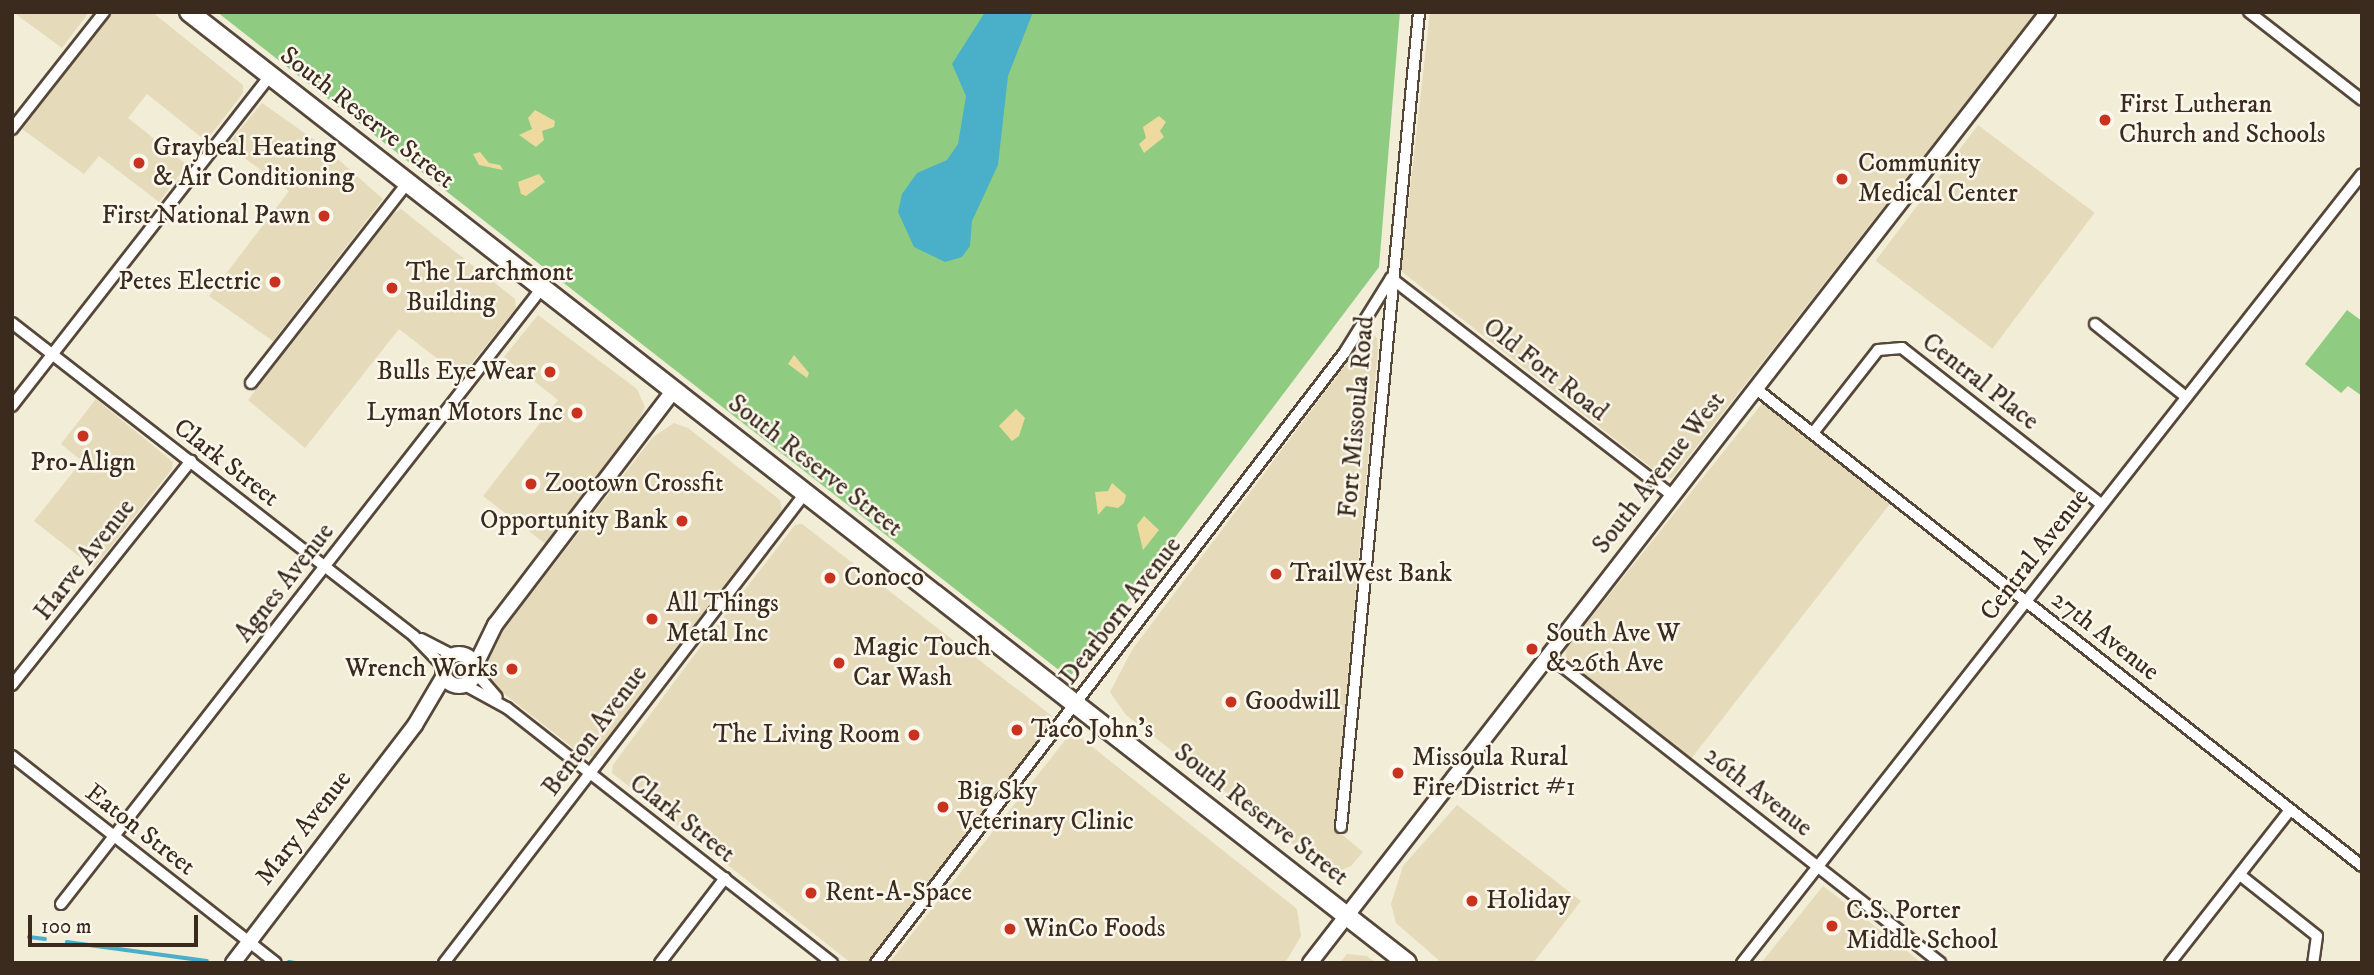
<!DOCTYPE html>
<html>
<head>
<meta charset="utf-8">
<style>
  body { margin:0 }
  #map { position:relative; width:2374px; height:975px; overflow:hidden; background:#f2edd7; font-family:"IM FELL DW Pica",serif }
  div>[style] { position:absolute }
  .built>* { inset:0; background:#e5daba; transform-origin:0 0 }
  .green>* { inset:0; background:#8fcc81 }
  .sand>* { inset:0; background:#eeda9e }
  .water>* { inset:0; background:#4aafc9 }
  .stream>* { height:3.5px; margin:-1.75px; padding:0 1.75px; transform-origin:1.75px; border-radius:1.75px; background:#4aafc9 }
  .roads { filter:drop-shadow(2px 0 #56473a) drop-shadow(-2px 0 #56473a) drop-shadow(0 2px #56473a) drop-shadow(0 -2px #56473a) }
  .street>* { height:10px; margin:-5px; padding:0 5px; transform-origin:5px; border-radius:5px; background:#fff }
  .secondary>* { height:14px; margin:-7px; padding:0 7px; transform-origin:7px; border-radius:7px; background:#fff }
  .secondary>.ring { margin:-7px; padding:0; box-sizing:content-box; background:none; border:14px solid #fff; border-radius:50% }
  .highway>* { height:18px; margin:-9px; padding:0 9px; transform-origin:9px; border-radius:9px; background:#fff }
  .dots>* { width:19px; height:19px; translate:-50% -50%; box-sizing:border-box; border:4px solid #fbf7ec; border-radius:50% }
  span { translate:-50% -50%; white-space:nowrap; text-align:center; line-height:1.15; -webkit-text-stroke:5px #fbf7ec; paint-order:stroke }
  .poi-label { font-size:26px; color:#3b2a1e }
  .left { translate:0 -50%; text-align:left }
  .right { translate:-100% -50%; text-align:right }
  .street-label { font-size:26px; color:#3b2a1e }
  .frame { position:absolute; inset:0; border:14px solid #3b2a1e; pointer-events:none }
  .scale { position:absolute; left:28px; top:915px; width:170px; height:32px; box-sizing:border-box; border:4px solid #3b2a1e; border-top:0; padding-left:9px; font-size:21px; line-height:24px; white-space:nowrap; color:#3b2a1e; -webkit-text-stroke:5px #fbf7ec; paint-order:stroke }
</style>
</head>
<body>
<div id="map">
  <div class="built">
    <i style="clip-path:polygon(13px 12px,89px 12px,62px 48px)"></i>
    <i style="clip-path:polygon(113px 12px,152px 12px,243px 85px,243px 93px,206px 141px,147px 94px,128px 118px,187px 165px,159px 202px,99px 156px,84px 174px,22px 129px)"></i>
    <i style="clip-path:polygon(1430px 12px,2036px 12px,1672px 478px,1662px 476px,1401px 271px)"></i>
    <i style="clip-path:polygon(262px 103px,323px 146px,383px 199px,273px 341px,209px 296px,289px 191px,227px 145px)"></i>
    <i style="left:1978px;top:125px;width:146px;height:170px;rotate:37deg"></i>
    <i style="clip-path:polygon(401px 209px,515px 299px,516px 308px,461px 377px,399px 329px,305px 448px,248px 400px,393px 214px)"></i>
    <i style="clip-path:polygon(538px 315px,637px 389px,645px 407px,634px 431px,547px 545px,483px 496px,558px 400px,504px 357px)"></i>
    <i style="clip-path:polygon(1370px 332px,1377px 338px,1378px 349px,1334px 828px,1363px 852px,1351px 866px,1337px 872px,1325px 869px,1126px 715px,1110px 692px,1132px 650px)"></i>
    <i style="clip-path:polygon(1768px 396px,1896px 496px,1687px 764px,1564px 668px,1566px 649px)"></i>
    <i style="clip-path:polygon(96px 399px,173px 462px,172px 469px,94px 568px,34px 521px,82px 461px,61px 444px)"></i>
    <i style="clip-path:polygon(674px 423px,688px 428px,780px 500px,782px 511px,597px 754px,586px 758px,488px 681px,479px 661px,653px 437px)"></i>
    <i style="clip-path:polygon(802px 524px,1052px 716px,1052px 724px,867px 963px,851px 963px,612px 773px,613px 765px,686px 666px,795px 525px)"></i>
    <i style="clip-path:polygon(1070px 734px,1076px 734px,1297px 909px,1301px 936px,1285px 963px,889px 963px)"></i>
    <i style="clip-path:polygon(1457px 805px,1581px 901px,1533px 963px,1442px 963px,1396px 923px,1391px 904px,1403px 866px)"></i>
    <i style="clip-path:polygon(1823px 886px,1827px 889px,1922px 963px,1761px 963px)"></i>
    <i style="clip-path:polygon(1347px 954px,1367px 956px,1376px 963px,1340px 963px)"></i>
  </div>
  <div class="green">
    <i style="clip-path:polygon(217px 12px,1400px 12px,1379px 267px,1069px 678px)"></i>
    <i style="clip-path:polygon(2347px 310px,2362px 321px,2362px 396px,2348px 386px,2341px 393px,2305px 364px)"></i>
  </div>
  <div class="sand">
    <i style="clip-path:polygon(535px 110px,555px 121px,554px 127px,542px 131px,544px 140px,536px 147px,519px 135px,532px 129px,528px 118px)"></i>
    <i style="clip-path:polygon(1159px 116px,1166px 122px,1160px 131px,1164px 137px,1144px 153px,1139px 144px,1146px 138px,1143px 127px)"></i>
    <i style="clip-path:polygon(480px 152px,489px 163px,500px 165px,503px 170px,479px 165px,473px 154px)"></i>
    <i style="clip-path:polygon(539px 174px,545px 182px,526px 196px,521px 194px,518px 182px)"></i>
    <i style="clip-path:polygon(794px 355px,809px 373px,807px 378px,788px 364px)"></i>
    <i style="clip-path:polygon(1016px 409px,1025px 418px,1019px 436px,1012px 441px,999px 426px)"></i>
    <i style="clip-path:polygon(1112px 483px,1126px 495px,1124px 503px,1118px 508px,1106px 506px,1098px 515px,1095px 492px,1108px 491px)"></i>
    <i style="clip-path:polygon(1144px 516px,1159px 530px,1143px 550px,1137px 525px)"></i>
  </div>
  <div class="water">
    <i style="clip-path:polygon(985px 12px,1033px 12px,1008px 76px,998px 165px,972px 221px,970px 246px,962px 257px,945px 262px,914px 247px,898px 212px,902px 194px,917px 173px,947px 160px,958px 144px,966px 96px,952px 64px)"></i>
  </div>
  <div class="stream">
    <i style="left:29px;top:937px;width:16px;rotate:7deg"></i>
    <i style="left:67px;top:942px;width:141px;rotate:7.7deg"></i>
    <i style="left:289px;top:962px;width:6px;rotate:9deg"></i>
  </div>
  <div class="roads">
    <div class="street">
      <i style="left:2249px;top:12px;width:143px;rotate:37.9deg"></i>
      <i style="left:12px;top:129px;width:149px;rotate:-51.8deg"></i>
      <i style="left:1391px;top:278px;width:356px;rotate:37.7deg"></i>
      <i style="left:12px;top:323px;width:509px;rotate:37.9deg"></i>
      <i style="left:414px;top:636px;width:42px;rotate:46deg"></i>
      <i style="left:2095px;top:324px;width:117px;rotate:38.7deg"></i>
      <i style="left:251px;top:383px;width:254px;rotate:-52deg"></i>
      <i style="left:1755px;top:388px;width:773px;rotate:38.22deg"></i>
      <i style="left:12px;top:406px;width:419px;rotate:-52deg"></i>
      <i style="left:1813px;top:433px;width:105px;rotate:-51.9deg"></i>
      <i style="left:1878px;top:350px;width:24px;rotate:-5deg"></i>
      <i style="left:1902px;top:348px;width:253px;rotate:38.1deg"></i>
      <i style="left:421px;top:639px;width:36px;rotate:27deg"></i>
      <i style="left:1549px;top:656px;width:497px;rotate:38.1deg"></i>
      <i style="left:475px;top:672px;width:33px;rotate:49deg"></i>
      <i style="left:12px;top:685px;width:287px;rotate:-51.4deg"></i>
      <i style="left:465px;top:685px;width:48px;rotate:28.7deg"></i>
      <i style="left:507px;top:708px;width:413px;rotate:38.1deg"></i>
      <i style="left:12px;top:756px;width:335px;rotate:38.1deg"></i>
      <i style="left:1341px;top:827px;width:819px;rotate:-84.53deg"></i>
      <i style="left:2240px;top:875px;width:98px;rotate:38.4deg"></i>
      <i style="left:2317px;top:936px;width:27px;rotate:98deg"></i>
      <i style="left:61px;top:904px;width:782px;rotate:-52.02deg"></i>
      <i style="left:444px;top:963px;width:594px;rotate:-52.45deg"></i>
      <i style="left:660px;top:963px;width:107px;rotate:-52.6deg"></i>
      <i style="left:876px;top:963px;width:770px;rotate:-52.49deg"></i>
      <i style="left:1345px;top:352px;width:87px;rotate:-58.1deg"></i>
      <i style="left:1742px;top:963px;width:1003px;rotate:-51.84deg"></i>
      <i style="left:2170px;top:963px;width:194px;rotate:-51.9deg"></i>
    </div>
    <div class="secondary">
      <i class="ring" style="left:443px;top:654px;width:18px;height:18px"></i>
      <i style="left:475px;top:666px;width:46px;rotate:-64deg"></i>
      <i style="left:495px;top:625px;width:295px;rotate:-52.7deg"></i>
      <i style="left:233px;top:963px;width:300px;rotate:-52.6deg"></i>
      <i style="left:415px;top:725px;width:57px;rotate:-59.4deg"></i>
      <i style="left:1310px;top:963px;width:1204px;rotate:-52.19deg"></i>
    </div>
    <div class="highway">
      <i style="left:189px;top:12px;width:1545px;rotate:37.98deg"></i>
    </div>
  </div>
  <div class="dots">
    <i style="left:2105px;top:120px;background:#c8321e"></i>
    <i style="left:139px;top:163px;background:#c8321e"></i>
    <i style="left:1842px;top:179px;background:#c8321e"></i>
    <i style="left:324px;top:216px;background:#c8321e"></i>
    <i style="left:275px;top:282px;background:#c8321e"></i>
    <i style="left:392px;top:288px;background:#c8321e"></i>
    <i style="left:550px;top:372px;background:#c8321e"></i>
    <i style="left:577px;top:413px;background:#c8321e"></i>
    <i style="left:83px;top:436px;background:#c8321e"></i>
    <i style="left:531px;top:484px;background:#c8321e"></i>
    <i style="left:682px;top:521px;background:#c8321e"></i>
    <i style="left:1276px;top:574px;background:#c8321e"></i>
    <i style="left:830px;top:578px;background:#c8321e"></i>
    <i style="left:652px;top:619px;background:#c8321e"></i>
    <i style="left:1532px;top:649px;background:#c8321e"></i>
    <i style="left:839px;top:663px;background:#c8321e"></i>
    <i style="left:512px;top:669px;background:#c8321e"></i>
    <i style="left:1231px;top:702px;background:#c8321e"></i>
    <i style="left:1017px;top:730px;background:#c8321e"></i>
    <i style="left:914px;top:735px;background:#c8321e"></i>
    <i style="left:1398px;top:773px;background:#c8321e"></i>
    <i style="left:943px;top:807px;background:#c8321e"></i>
    <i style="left:811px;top:893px;background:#c8321e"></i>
    <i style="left:1472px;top:901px;background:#c8321e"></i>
    <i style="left:1832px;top:926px;background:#c8321e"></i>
    <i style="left:1010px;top:929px;background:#c8321e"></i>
  </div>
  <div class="poi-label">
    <span class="left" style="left:2119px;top:120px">First Lutheran<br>Church and Schools</span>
    <span class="left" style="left:153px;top:163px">Graybeal Heating<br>&amp; Air Conditioning</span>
    <span class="left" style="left:1858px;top:179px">Community<br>Medical Center</span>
    <span class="right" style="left:310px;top:216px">First National Pawn</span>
    <span class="left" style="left:406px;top:288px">The Larchmont<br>Building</span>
    <span class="right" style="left:261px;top:282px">Petes Electric</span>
    <span class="right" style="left:536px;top:372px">Bulls Eye Wear</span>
    <span class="right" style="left:563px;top:413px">Lyman Motors Inc</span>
    <span style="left:83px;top:463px">Pro-Align</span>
    <span class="left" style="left:545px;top:484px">Zootown Crossfit</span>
    <span class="right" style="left:668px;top:521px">Opportunity Bank</span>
    <span class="left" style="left:1290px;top:574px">TrailWest Bank</span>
    <span class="left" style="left:844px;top:578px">Conoco</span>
    <span class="left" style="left:666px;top:619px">All Things<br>Metal Inc</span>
    <span class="left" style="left:1546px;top:649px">South Ave W<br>&amp; 26th Ave</span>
    <span class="left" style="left:853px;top:663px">Magic Touch<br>Car Wash</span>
    <span class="right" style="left:498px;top:669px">Wrench Works</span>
    <span class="left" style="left:1245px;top:702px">Goodwill</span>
    <span class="left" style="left:1031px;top:730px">Taco John's</span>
    <span class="right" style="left:900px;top:735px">The Living Room</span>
    <span class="left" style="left:1412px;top:773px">Missoula Rural<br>Fire District #1</span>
    <span class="left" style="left:957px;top:807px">Big Sky<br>Veterinary Clinic</span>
    <span class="left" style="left:825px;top:893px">Rent-A-Space</span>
    <span class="left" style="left:1486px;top:901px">Holiday</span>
    <span class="left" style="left:1846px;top:926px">C.S. Porter<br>Middle School</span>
    <span class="left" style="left:1024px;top:929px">WinCo Foods</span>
  </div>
  <div class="street-label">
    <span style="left:367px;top:118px;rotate:38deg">South Reserve Street</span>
    <span style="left:1545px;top:370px;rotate:38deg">Old Fort Road</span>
    <span style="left:1980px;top:382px;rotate:38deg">Central Place</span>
    <span style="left:1357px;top:417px;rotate:-85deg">Fort Missoula Road</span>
    <span style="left:226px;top:463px;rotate:38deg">Clark Street</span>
    <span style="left:815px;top:466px;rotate:38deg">South Reserve Street</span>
    <span style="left:1659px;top:473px;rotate:-52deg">South Avenue West</span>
    <span style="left:2035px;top:555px;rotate:-52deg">Central Avenue</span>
    <span style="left:85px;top:560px;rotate:-52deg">Harve Avenue</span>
    <span style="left:285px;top:583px;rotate:-52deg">Agnes Avenue</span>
    <span style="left:1121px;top:611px;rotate:-52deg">Dearborn Avenue</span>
    <span style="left:2105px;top:636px;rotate:38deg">27th Avenue</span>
    <span style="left:595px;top:731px;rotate:-53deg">Benton Avenue</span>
    <span style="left:1758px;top:792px;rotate:38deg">26th Avenue</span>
    <span style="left:1261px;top:815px;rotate:38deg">South Reserve Street</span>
    <span style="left:682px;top:819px;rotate:38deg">Clark Street</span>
    <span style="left:304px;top:828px;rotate:-52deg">Mary Avenue</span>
    <span style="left:140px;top:830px;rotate:38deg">Eaton Street</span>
  </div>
  <div class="frame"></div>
  <div class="scale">100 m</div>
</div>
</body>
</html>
